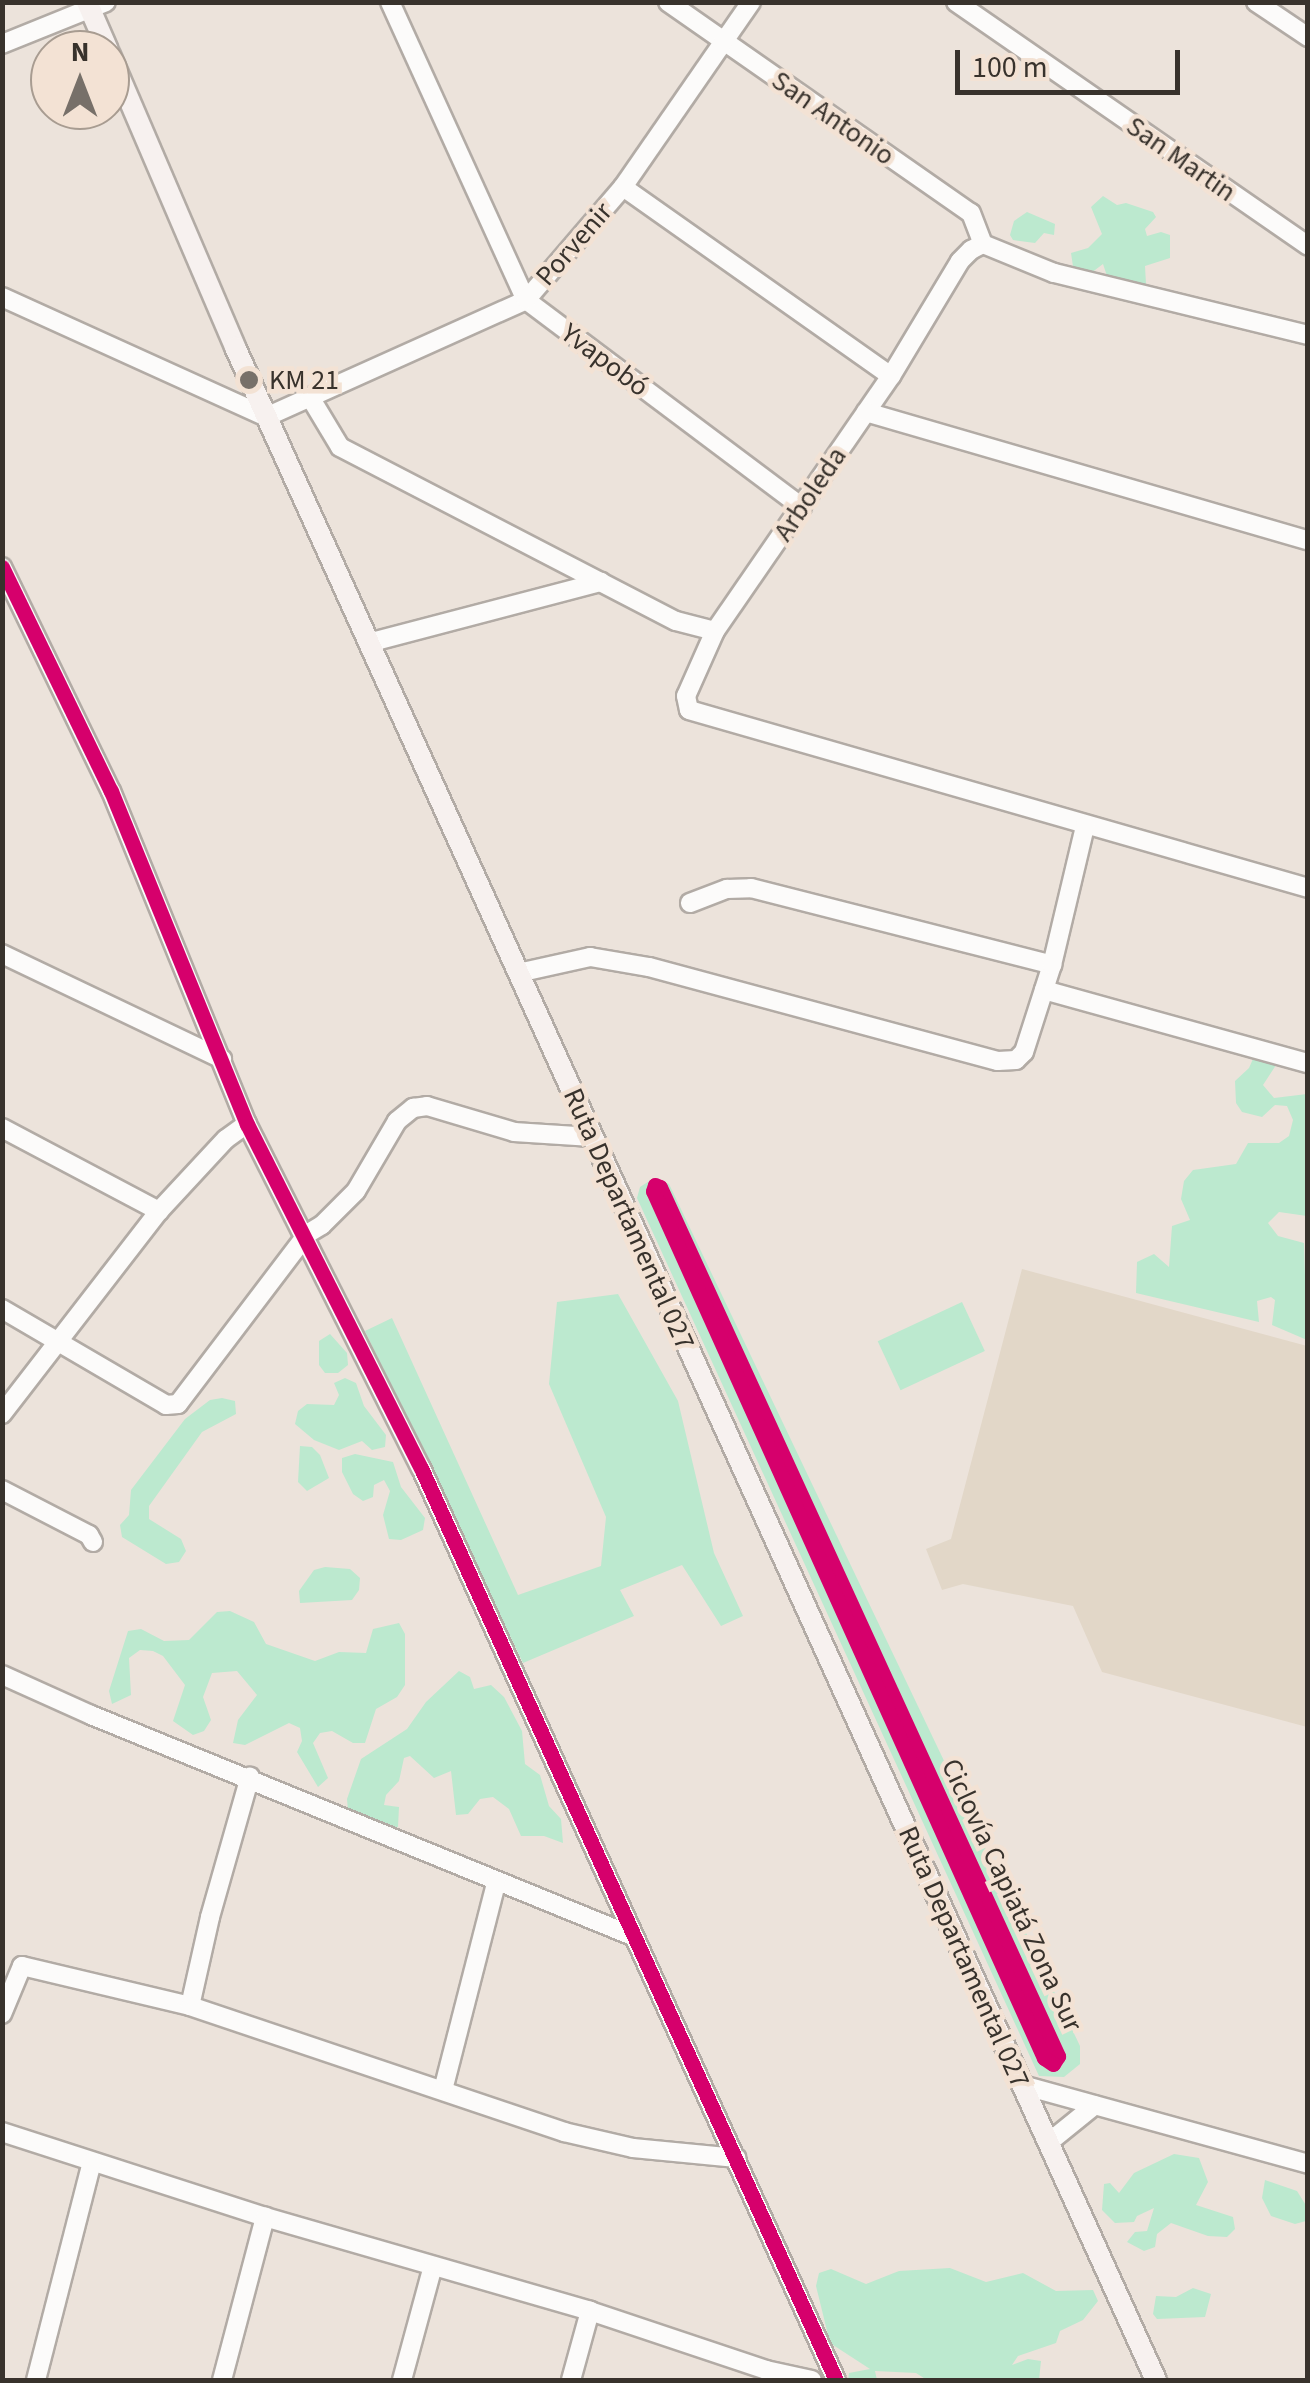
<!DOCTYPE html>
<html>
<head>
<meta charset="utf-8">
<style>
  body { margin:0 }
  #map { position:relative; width:1310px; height:2383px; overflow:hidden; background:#ece3db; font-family:"Source Sans 3",sans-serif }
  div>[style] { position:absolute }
  .industrial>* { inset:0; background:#e2d7c8 }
  .green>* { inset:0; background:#bce9cf; transform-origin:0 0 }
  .roads { filter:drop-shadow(2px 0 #b2aba5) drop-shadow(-2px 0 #b2aba5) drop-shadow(0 2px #b2aba5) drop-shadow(0 -2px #b2aba5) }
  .minor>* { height:18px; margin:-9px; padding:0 9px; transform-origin:9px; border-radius:9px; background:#fcfbfa }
  .major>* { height:20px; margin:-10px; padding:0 10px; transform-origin:10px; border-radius:10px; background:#f7f1ef }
  .cycleway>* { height:15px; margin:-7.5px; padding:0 7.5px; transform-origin:7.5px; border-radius:7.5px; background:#d6006c }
  .dots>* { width:28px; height:28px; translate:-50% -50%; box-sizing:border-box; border:5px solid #f3e2d4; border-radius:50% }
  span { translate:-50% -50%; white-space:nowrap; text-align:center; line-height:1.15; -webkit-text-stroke:9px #f3e2d4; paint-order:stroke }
  .street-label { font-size:28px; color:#38322c }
  .poi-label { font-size:28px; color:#38322c }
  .left { translate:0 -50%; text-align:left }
  .frame { position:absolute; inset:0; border:5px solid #38322c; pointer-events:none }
  .north { position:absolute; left:30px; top:30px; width:100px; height:100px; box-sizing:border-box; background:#f3e2d4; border:2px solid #a89c91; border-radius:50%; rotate:0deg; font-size:28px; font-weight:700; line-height:40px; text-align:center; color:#38322c }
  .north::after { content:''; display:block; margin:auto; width:35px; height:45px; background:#777069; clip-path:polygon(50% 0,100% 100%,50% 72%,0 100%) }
  .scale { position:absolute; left:955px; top:50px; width:225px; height:45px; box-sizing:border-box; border:5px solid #38322c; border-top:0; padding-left:12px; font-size:30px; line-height:35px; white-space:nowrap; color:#38322c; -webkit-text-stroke:8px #f3e2d4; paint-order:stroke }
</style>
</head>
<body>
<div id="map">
  <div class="industrial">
    <i style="clip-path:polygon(1022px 1269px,1307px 1346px,1307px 1727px,1102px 1672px,1073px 1606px,963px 1584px,942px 1590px,926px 1549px,951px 1539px)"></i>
  </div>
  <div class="green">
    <i style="clip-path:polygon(1103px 196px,1117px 205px,1126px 203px,1153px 212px,1156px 217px,1145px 229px,1147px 236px,1161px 232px,1170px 235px,1170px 258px,1145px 266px,1146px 284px,1128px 294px,1108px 279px,1103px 264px,1091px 273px,1074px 273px,1071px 253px,1088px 248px,1102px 234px,1091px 207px)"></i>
    <i style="clip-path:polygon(1027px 212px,1055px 224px,1054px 235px,1044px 233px,1035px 243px,1013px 240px,1010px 235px,1014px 221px)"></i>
    <i style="clip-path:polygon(1256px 1052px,1278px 1062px,1263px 1085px,1274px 1098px,1307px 1094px,1307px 1216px,1279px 1212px,1268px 1223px,1278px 1236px,1304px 1243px,1307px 1340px,1272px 1325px,1275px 1300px,1271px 1297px,1257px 1301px,1259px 1322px,1136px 1293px,1137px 1262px,1154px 1254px,1169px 1267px,1172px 1226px,1190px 1220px,1181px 1199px,1184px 1181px,1193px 1170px,1236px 1164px,1248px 1143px,1279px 1143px,1289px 1136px,1293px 1120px,1287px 1106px,1275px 1105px,1262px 1117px,1242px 1112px,1236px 1103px,1235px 1081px,1249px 1068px)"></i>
    <i style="clip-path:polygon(654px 1178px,669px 1184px,1080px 2046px,1080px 2064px,1064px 2077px,1039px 2076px,637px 1198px,640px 1187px)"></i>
    <i style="clip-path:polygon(618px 1294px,678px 1401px,714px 1553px,743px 1616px,721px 1626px,682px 1565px,620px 1590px,634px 1616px,523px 1663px,365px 1331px,392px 1318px,518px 1595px,601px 1566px,606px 1517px,549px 1384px,557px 1302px)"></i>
    <i style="left:962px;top:1302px;width:54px;height:93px;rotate:65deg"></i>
    <i style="clip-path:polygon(330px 1334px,347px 1353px,348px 1365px,338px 1373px,325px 1373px,319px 1365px,319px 1341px)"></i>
    <i style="clip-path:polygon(345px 1378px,356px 1383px,364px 1406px,386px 1435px,385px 1447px,372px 1450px,362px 1441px,339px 1450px,314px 1440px,295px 1424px,298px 1411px,307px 1404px,334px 1405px,339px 1395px,334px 1383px)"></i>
    <i style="clip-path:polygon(222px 1398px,235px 1401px,236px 1414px,202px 1432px,149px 1506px,149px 1519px,181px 1539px,186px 1551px,179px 1562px,166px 1564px,122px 1537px,120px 1525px,129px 1515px,131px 1490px,185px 1419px,210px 1400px)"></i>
    <i style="clip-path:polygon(300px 1446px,312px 1447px,320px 1455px,329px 1478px,307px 1491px,298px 1482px)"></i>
    <i style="clip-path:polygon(355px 1454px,393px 1462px,401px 1487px,425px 1518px,423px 1530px,401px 1540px,389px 1539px,383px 1515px,390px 1491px,384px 1480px,374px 1485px,373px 1497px,363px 1501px,353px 1494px,342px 1472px,342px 1458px)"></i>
    <i style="clip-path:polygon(325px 1567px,350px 1569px,360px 1578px,359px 1590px,352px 1600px,300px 1603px,299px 1591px,314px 1570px)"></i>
    <i style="clip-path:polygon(230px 1611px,254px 1622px,266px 1644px,315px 1661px,339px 1652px,366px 1653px,373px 1629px,399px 1623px,405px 1634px,405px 1685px,397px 1697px,376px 1709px,365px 1743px,353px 1743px,332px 1731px,320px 1733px,313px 1743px,328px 1778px,318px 1787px,297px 1752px,302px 1741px,300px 1728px,289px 1723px,245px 1745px,233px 1743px,238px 1720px,257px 1695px,237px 1671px,212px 1673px,203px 1697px,211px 1720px,204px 1731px,193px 1735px,173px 1721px,185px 1685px,163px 1656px,153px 1651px,140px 1650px,129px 1658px,131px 1695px,112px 1704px,109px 1691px,128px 1631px,141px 1629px,164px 1641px,189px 1640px,217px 1612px)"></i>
    <i style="clip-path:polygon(459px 1671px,470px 1677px,474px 1689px,491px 1685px,504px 1697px,522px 1731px,525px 1764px,540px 1775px,549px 1806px,561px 1819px,563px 1843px,544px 1836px,521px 1836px,509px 1809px,493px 1797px,480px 1799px,468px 1814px,456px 1815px,451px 1771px,434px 1778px,410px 1756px,404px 1758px,399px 1781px,386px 1795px,384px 1805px,399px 1807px,398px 1827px,391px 1829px,348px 1811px,347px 1799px,361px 1759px,407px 1729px,426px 1702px)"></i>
    <i style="clip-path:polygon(1174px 2154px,1199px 2158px,1208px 2182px,1196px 2205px,1233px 2217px,1235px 2229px,1227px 2237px,1208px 2236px,1171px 2223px,1157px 2234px,1155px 2247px,1144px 2251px,1127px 2242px,1135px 2232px,1147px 2231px,1154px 2208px,1137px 2216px,1134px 2222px,1115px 2223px,1102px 2210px,1104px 2184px,1110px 2183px,1119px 2193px,1134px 2173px)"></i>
    <i style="clip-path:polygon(1265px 2180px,1297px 2191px,1307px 2207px,1306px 2221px,1295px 2224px,1271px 2216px,1262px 2198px)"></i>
    <i style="clip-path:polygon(950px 2268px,986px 2282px,1023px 2273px,1056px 2291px,1093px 2290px,1098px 2301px,1083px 2320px,1060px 2331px,1056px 2343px,1018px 2356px,1012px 2365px,1028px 2359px,1041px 2361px,1039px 2380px,927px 2380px,916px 2373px,875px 2371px,877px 2380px,848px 2380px,849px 2373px,870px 2369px,830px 2343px,816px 2286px,819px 2273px,831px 2269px,866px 2284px,899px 2271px)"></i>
    <i style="clip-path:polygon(1193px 2288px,1211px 2294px,1205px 2317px,1157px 2319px,1153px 2314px,1156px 2296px,1176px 2297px)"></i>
  </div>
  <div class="roads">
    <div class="minor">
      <i style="left:390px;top:2px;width:328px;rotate:65.5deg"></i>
      <i style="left:526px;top:300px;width:345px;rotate:36.9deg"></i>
      <i style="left:668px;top:2px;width:369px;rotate:34.9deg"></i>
      <i style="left:971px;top:213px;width:33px;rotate:69deg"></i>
      <i style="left:956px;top:2px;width:428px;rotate:34.7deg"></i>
      <i style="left:1256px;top:2px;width:63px;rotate:33.9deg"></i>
      <i style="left:2px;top:44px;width:112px;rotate:-22deg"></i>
      <i style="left:623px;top:187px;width:328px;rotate:35.2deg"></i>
      <i style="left:2px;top:297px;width:290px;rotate:24.4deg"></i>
      <i style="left:266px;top:417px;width:285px;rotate:-24.2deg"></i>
      <i style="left:526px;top:300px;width:149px;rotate:-49.4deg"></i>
      <i style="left:623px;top:187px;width:225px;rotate:-55.3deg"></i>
      <i style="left:310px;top:397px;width:58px;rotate:59deg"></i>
      <i style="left:340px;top:447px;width:378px;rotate:27.4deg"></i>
      <i style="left:676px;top:621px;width:40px;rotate:14.4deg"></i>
      <i style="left:715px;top:631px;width:310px;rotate:-55.4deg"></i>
      <i style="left:891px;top:376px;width:134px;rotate:-59deg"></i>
      <i style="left:960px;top:261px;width:16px;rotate:-45deg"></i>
      <i style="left:971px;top:250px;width:13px;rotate:-27deg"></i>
      <i style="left:983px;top:244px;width:77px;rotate:22.2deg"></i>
      <i style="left:1054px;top:273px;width:261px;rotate:13.7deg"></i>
      <i style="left:866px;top:412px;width:460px;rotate:16.2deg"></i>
      <i style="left:2px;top:567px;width:249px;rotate:64.1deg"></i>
      <i style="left:111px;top:791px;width:360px;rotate:67.8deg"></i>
      <i style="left:247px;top:1124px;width:386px;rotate:63.2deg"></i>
      <i style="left:421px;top:1468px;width:1002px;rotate:65.53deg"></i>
      <i style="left:715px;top:631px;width:71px;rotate:114deg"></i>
      <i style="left:686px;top:696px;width:14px;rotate:78deg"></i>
      <i style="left:689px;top:710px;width:644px;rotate:16.04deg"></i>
      <i style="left:368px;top:643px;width:241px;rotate:-14.7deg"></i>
      <i style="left:690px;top:903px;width:40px;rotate:-21deg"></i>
      <i style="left:727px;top:889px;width:24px;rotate:-2deg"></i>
      <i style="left:751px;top:888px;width:311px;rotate:14.3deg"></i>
      <i style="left:2px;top:954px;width:244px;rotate:25.5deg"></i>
      <i style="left:518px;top:973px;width:74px;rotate:-12.5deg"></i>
      <i style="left:590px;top:957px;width:60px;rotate:9.6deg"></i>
      <i style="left:649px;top:967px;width:361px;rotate:15.1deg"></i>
      <i style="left:998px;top:1061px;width:18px;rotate:-3deg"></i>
      <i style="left:1016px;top:1060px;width:11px;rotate:-45deg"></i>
      <i style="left:1024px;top:1052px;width:91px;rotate:-72.2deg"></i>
      <i style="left:1052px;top:965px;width:143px;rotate:-76.6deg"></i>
      <i style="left:1044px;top:990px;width:274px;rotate:15.5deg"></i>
      <i style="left:2px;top:1128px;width:178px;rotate:27.9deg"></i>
      <i style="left:2px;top:1309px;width:190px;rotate:30.3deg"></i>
      <i style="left:166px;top:1405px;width:12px;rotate:-5deg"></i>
      <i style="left:178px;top:1404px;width:213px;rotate:-52.8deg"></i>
      <i style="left:307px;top:1234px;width:17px;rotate:-31deg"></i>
      <i style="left:322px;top:1225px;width:48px;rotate:-45deg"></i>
      <i style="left:356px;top:1191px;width:81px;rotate:-59.6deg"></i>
      <i style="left:397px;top:1121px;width:21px;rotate:-39deg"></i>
      <i style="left:413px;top:1108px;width:14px;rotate:-8deg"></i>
      <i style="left:427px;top:1106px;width:91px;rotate:16.6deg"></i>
      <i style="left:514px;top:1132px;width:78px;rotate:3.7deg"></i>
      <i style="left:2px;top:1414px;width:257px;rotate:-52.3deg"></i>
      <i style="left:159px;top:1211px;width:98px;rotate:-47.1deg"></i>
      <i style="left:226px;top:1139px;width:26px;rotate:-36deg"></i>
      <i style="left:2px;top:1490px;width:98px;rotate:27.3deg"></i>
      <i style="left:89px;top:1535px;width:8px;rotate:60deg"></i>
      <i style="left:2px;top:1675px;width:98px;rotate:24.2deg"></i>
      <i style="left:91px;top:1715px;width:582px;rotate:22.2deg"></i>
      <i style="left:190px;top:2006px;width:91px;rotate:-77.3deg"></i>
      <i style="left:210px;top:1917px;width:146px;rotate:-74.1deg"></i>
      <i style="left:2px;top:2014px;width:52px;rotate:-67.4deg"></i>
      <i style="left:22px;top:1966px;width:173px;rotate:13.4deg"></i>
      <i style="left:190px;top:2006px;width:395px;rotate:18.6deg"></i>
      <i style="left:564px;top:2132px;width:71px;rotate:13.1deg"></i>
      <i style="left:633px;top:2148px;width:104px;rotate:5.5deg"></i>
      <i style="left:1022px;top:2085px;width:297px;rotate:15.4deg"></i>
      <i style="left:443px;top:2090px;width:214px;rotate:-75.6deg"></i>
      <i style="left:2px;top:2132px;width:276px;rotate:17.9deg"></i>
      <i style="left:265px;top:2217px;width:338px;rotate:16.1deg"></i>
      <i style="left:590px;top:2311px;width:186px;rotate:18.5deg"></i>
      <i style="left:766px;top:2370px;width:47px;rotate:12.3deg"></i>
      <i style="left:1048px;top:2143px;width:60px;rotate:-39deg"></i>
      <i style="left:36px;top:2380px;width:225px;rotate:-75.6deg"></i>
      <i style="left:222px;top:2380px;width:169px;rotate:-75.2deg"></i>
      <i style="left:402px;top:2380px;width:118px;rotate:-74.8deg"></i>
      <i style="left:571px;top:2380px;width:72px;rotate:-74.6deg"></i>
    </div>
    <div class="major">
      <i style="left:87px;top:2px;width:52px;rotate:66.4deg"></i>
      <i style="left:110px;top:55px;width:318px;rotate:66.8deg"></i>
      <i style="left:235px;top:347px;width:2232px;rotate:65.63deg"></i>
    </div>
  </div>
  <div class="cycleway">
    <i style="left:2px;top:567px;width:249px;rotate:64.1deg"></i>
    <i style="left:111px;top:791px;width:360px;rotate:67.8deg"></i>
    <i style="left:247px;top:1124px;width:386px;rotate:63.2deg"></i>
    <i style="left:421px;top:1468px;width:1002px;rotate:65.53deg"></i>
    <i style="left:655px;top:1185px;width:5px;rotate:22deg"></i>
    <i style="left:660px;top:1187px;width:956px;rotate:65.39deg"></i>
    <i style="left:1058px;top:2056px;width:9px;rotate:122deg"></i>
    <i style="left:1053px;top:2064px;width:11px;rotate:-146deg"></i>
    <i style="left:1044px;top:2058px;width:951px;rotate:-114.27deg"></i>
    <i style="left:653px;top:1191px;width:6px;rotate:-72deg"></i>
  </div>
  <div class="dots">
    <i style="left:249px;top:380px;background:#777069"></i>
  </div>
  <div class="street-label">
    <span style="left:833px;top:118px;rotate:35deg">San Antonio</span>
    <span style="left:1181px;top:159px;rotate:35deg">San Martin</span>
    <span style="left:574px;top:244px;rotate:-49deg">Porvenir</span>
    <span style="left:605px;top:360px;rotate:37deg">Yvapobó</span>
    <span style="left:810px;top:494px;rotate:-56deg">Arboleda</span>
    <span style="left:629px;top:1219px;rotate:66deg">Ruta Departamental 027</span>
    <span style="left:1012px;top:1895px;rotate:65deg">Ciclovía Capiatá Zona Sur</span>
    <span style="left:964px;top:1957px;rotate:66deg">Ruta Departamental 027</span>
  </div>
  <div class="poi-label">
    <span class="left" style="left:269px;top:380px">KM 21</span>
  </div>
  <div class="frame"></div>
  <div class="north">N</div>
  <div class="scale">100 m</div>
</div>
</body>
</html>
